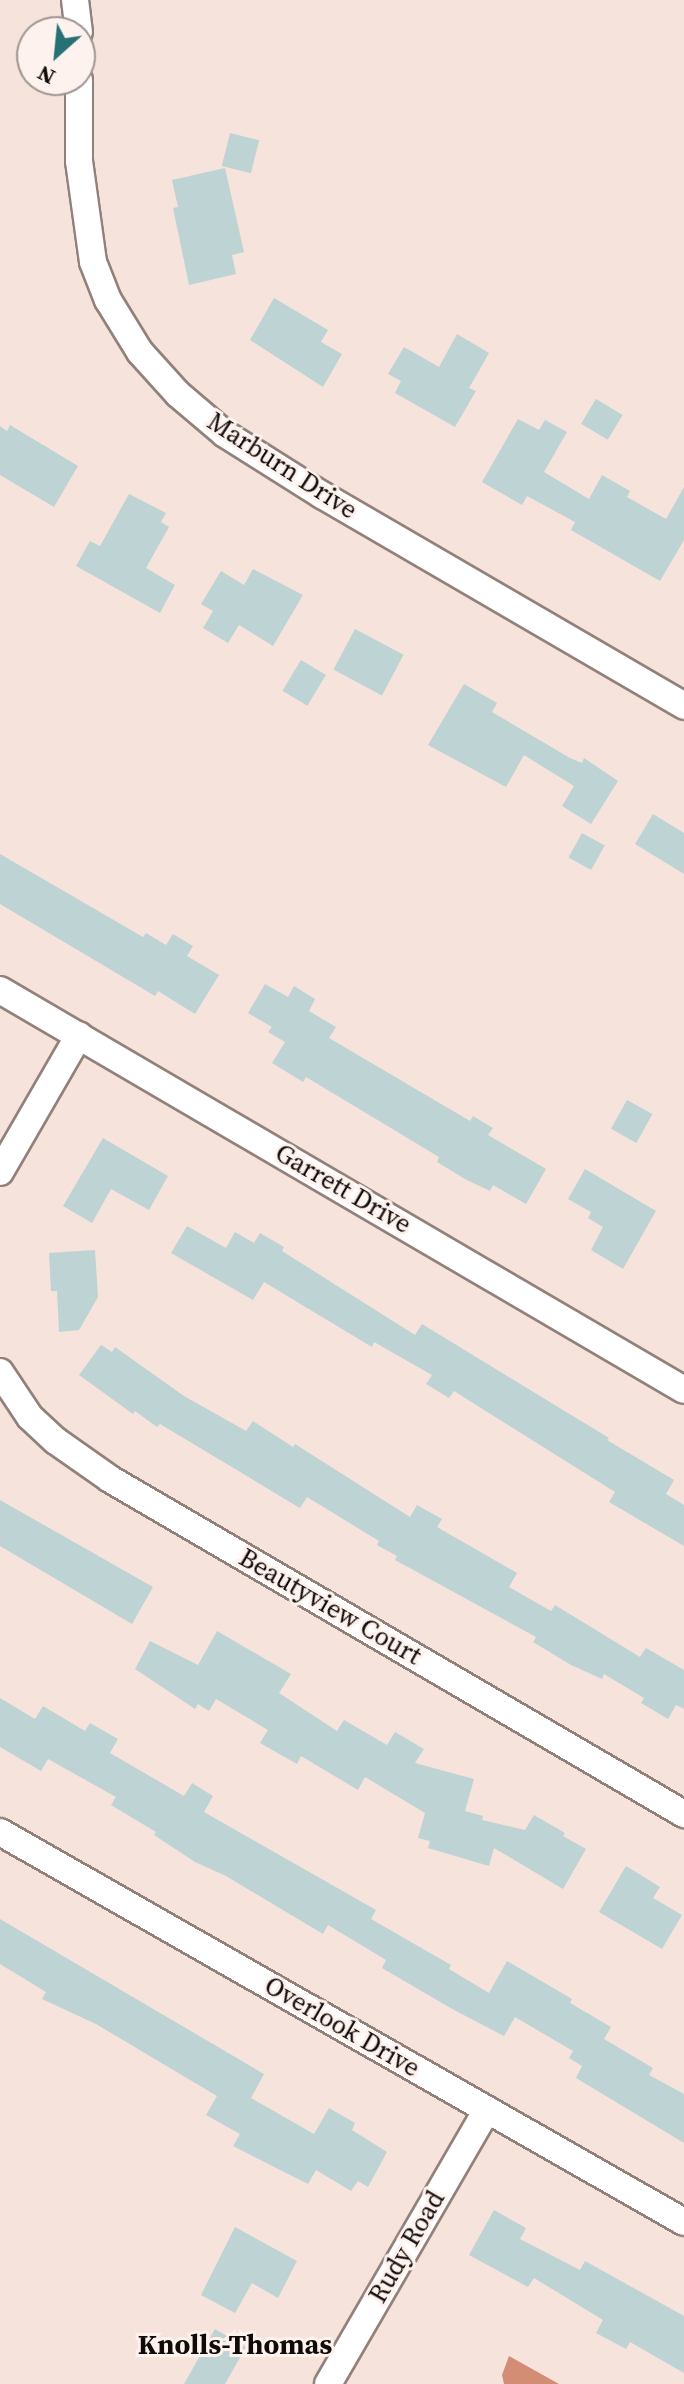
<!DOCTYPE html>
<html>
<head>
<meta charset="utf-8">
<style>
  body { margin:0 }
  #map { position:relative; width:684px; height:2384px; overflow:hidden; background:#f6e3dc; font-family:"Source Serif 4",serif }
  div>[style] { position:absolute }
  .forest>* { inset:0; background:#d48d75 }
  .building>* { inset:0; background:#bed3d3; transform-origin:0 0 }
  .roads { filter:drop-shadow(2px 0 #92817b) drop-shadow(-2px 0 #92817b) drop-shadow(0 2px #92817b) drop-shadow(0 -2px #92817b) }
  .minor>* { height:26px; margin:-13px; padding:0 13px; transform-origin:13px; border-radius:13px; background:#fff }
  span { translate:-50% -50%; white-space:nowrap; text-align:center; line-height:1.15; -webkit-text-stroke:6px #fdf2ee; paint-order:stroke }
  .street-label { font-size:26px; color:#100a08 }
  .neighbourhood-label { font-size:28px; color:#100a08; font-weight:700 }
  .north { position:absolute; left:16px; top:16px; width:80px; height:80px; box-sizing:border-box; background:#fdf2ee; border:2px solid #9e9592; border-radius:50%; rotate:207deg; font-size:22px; font-weight:700; line-height:32px; text-align:center; color:#100a08 }
  .north::after { content:''; display:block; margin:auto; width:28px; height:36px; background:#267174; clip-path:polygon(50% 0,100% 100%,50% 72%,0 100%) }
</style>
</head>
<body>
<div id="map">
  <div class="forest">
    <i style="clip-path:polygon(509px 2356px,559px 2384px,504px 2384px,502px 2375px)"></i>
  </div>
  <div class="building">
    <i style="left:230px;top:133px;width:30px;height:34px;rotate:14deg"></i>
    <i style="clip-path:polygon(225px 168px,244px 252px,232px 255px,236px 274px,189px 285px,173px 208px,178px 207px,172px 180px)"></i>
    <i style="clip-path:polygon(274px 298px,328px 330px,321px 342px,342px 354px,323px 387px,250px 340px)"></i>
    <i style="clip-path:polygon(457px 334px,489px 353px,469px 388px,476px 391px,455px 427px,395px 393px,401px 381px,388px 374px,404px 347px,439px 367px)"></i>
    <i style="left:596px;top:399px;width:31px;height:29px;rotate:31deg"></i>
    <i style="clip-path:polygon(518px 419px,539px 430px,545px 420px,567px 432px,544px 472px,589px 499px,602px 475px,630px 491px,627px 497px,666px 519px,684px 487px,684px 540px,660px 581px,571px 530px,575px 522px,527px 496px,522px 505px,482px 482px)"></i>
    <i style="clip-path:polygon(10px 425px,78px 466px,54px 507px,0 475px,0 426px,7px 431px)"></i>
    <i style="clip-path:polygon(129px 494px,166px 513px,161px 522px,169px 527px,146px 568px,175px 585px,160px 613px,76px 566px,90px 541px,100px 546px)"></i>
    <i style="clip-path:polygon(253px 569px,303px 595px,273px 646px,239px 625px,228px 643px,203px 628px,213px 611px,201px 604px,221px 571px,244px 585px)"></i>
    <i style="left:355px;top:629px;width:55px;height:46px;rotate:28deg"></i>
    <i style="left:301px;top:660px;width:29px;height:36px;rotate:31deg"></i>
    <i style="clip-path:polygon(464px 684px,497px 703px,492px 712px,570px 758px,582px 763px,584px 758px,618px 781px,591px 824px,562px 806px,574px 786px,524px 755px,506px 787px,428px 745px)"></i>
    <i style="clip-path:polygon(653px 814px,684px 833px,684px 874px,635px 844px)"></i>
    <i style="left:582px;top:833px;width:26px;height:28px;rotate:29deg"></i>
    <i style="clip-path:polygon(0 854px,143px 937px,146px 933px,166px 945px,173px 934px,193px 946px,187px 956px,219px 975px,195px 1014px,158px 991px,155px 996px,0 904px)"></i>
    <i style="clip-path:polygon(265px 984px,288px 997px,294px 986px,315px 999px,309px 1011px,336px 1027px,329px 1038px,470px 1121px,473px 1116px,493px 1128px,488px 1135px,546px 1169px,526px 1204px,493px 1185px,490px 1191px,465px 1179px,437px 1162px,439px 1157px,306px 1077px,303px 1082px,272px 1063px,285px 1042px,268px 1032px,272px 1027px,248px 1013px)"></i>
    <i style="left:627px;top:1100px;width:29px;height:33px;rotate:29deg"></i>
    <i style="clip-path:polygon(103px 1138px,168px 1176px,149px 1210px,111px 1189px,92px 1223px,63px 1206px)"></i>
    <i style="clip-path:polygon(585px 1169px,656px 1211px,623px 1269px,591px 1250px,603px 1227px,588px 1218px,591px 1212px,568px 1199px)"></i>
    <i style="clip-path:polygon(187px 1226px,226px 1248px,235px 1232px,254px 1243px,260px 1233px,284px 1247px,282px 1251px,415px 1335px,422px 1324px,609px 1438px,607px 1440px,674px 1480px,666px 1494px,684px 1505px,684px 1546px,609px 1502px,615px 1492px,454px 1391px,449px 1398px,426px 1384px,432px 1375px,374px 1342px,372px 1347px,264px 1282px,253px 1300px,171px 1253px)"></i>
    <i style="clip-path:polygon(95px 1250px,98px 1297px,79px 1330px,59px 1332px,57px 1291px,51px 1291px,49px 1253px)"></i>
    <i style="clip-path:polygon(101px 1345px,112px 1352px,115px 1347px,184px 1396px,246px 1431px,253px 1421px,293px 1447px,295px 1444px,410px 1517px,417px 1505px,442px 1519px,437px 1527px,517px 1573px,509px 1587px,551px 1611px,555px 1605px,640px 1657px,646px 1648px,684px 1670px,684px 1709px,676px 1705px,668px 1719px,641px 1703px,644px 1698px,604px 1674px,602px 1679px,571px 1665px,533px 1642px,536px 1637px,395px 1560px,397px 1556px,377px 1545px,379px 1541px,307px 1497px,300px 1508px,160px 1424px,157px 1427px,135px 1411px,133px 1414px,79px 1375px)"></i>
    <i style="clip-path:polygon(0 1500px,153px 1587px,132px 1624px,0 1546px)"></i>
    <i style="clip-path:polygon(217px 1631px,291px 1674px,279px 1693px,337px 1731px,344px 1720px,387px 1745px,395px 1732px,424px 1749px,415px 1763px,474px 1779px,465px 1811px,483px 1816px,482px 1820px,525px 1830px,534px 1815px,565px 1833px,563px 1836px,586px 1849px,563px 1889px,494px 1848px,489px 1866px,428px 1848px,430px 1841px,418px 1838px,425px 1813px,365px 1777px,358px 1790px,301px 1756px,297px 1764px,260px 1743px,268px 1730px,216px 1699px,209px 1711px,198px 1704px,195px 1709px,135px 1669px,150px 1641px,198px 1665px)"></i>
    <i style="clip-path:polygon(0 1698px,35px 1719px,43px 1706px,85px 1731px,90px 1723px,118px 1739px,110px 1753px,184px 1796px,192px 1783px,213px 1796px,204px 1812px,376px 1910px,371px 1919px,451px 1965px,449px 1969px,489px 1993px,507px 1961px,572px 1999px,570px 2003px,611px 2027px,604px 2039px,653px 2068px,649px 2075px,684px 2094px,684px 2143px,576px 2078px,582px 2066px,569px 2058px,573px 2051px,515px 2017px,504px 2036px,454px 2010px,382px 1968px,386px 1960px,328px 1925px,323px 1934px,226px 1876px,195px 1862px,154px 1835px,156px 1832px,111px 1805px,116px 1797px,48px 1759px,41px 1771px,0 1747px)"></i>
    <i style="clip-path:polygon(626px 1866px,660px 1887px,653px 1898px,682px 1915px,662px 1949px,599px 1912px)"></i>
    <i style="clip-path:polygon(0 1919px,264px 2074px,251px 2098px,314px 2134px,329px 2108px,355px 2123px,352px 2130px,387px 2152px,368px 2187px,358px 2181px,351px 2191px,316px 2170px,308px 2184px,233px 2146px,240px 2134px,206px 2115px,217px 2096px,96px 2024px,42px 1999px,46px 1992px,0 1964px)"></i>
    <i style="clip-path:polygon(494px 2210px,526px 2228px,520px 2239px,580px 2270px,585px 2261px,684px 2316px,684px 2373px,630px 2342px,626px 2349px,596px 2333px,603px 2320px,534px 2278px,528px 2287px,469px 2255px)"></i>
    <i style="clip-path:polygon(235px 2227px,297px 2261px,278px 2298px,252px 2283px,235px 2313px,201px 2295px)"></i>
    <i style="clip-path:polygon(215px 2329px,246px 2347px,225px 2384px,184px 2384px)"></i>
  </div>
  <div class="roads">
    <div class="minor">
      <i style="left:75px;top:0;width:32px;rotate:83deg"></i>
      <i style="left:79px;top:80px;width:81px;rotate:90deg"></i>
      <i style="left:79px;top:161px;width:102px;rotate:82.1deg"></i>
      <i style="left:93px;top:262px;width:41px;rotate:68.5deg"></i>
      <i style="left:108px;top:300px;width:61px;rotate:58.4deg"></i>
      <i style="left:140px;top:352px;width:57px;rotate:47.9deg"></i>
      <i style="left:178px;top:394px;width:62px;rotate:40.4deg"></i>
      <i style="left:225px;top:434px;width:115px;rotate:32.2deg"></i>
      <i style="left:322px;top:495px;width:419px;rotate:30.2deg"></i>
      <i style="left:0;top:990px;width:792px;rotate:30.32deg"></i>
      <i style="left:0;top:1172px;width:158px;rotate:-60deg"></i>
      <i style="left:0;top:1372px;width:54px;rotate:56.3deg"></i>
      <i style="left:30px;top:1417px;width:35px;rotate:43deg"></i>
      <i style="left:56px;top:1441px;width:66px;rotate:35.1deg"></i>
      <i style="left:110px;top:1479px;width:665px;rotate:30.27deg"></i>
      <i style="left:0;top:1832px;width:787px;rotate:29.69deg"></i>
      <i style="left:328px;top:2384px;width:317px;rotate:-59.9deg"></i>
    </div>
  </div>
  <div class="street-label">
    <span style="left:282px;top:466px;rotate:33deg">Marburn Drive</span>
    <span style="left:343px;top:1189px;rotate:30deg">Garrett Drive</span>
    <span style="left:330px;top:1607px;rotate:30deg">Beautyview Court</span>
    <span style="left:342px;top:2027px;rotate:30deg">Overlook Drive</span>
    <span style="left:407px;top:2247px;rotate:-60deg">Rudy Road</span>
  </div>
  <div class="neighbourhood-label">
    <span style="left:235px;top:2344px">Knolls-Thomas</span>
  </div>
  <div class="north">N</div>
</div>
</body>
</html>
